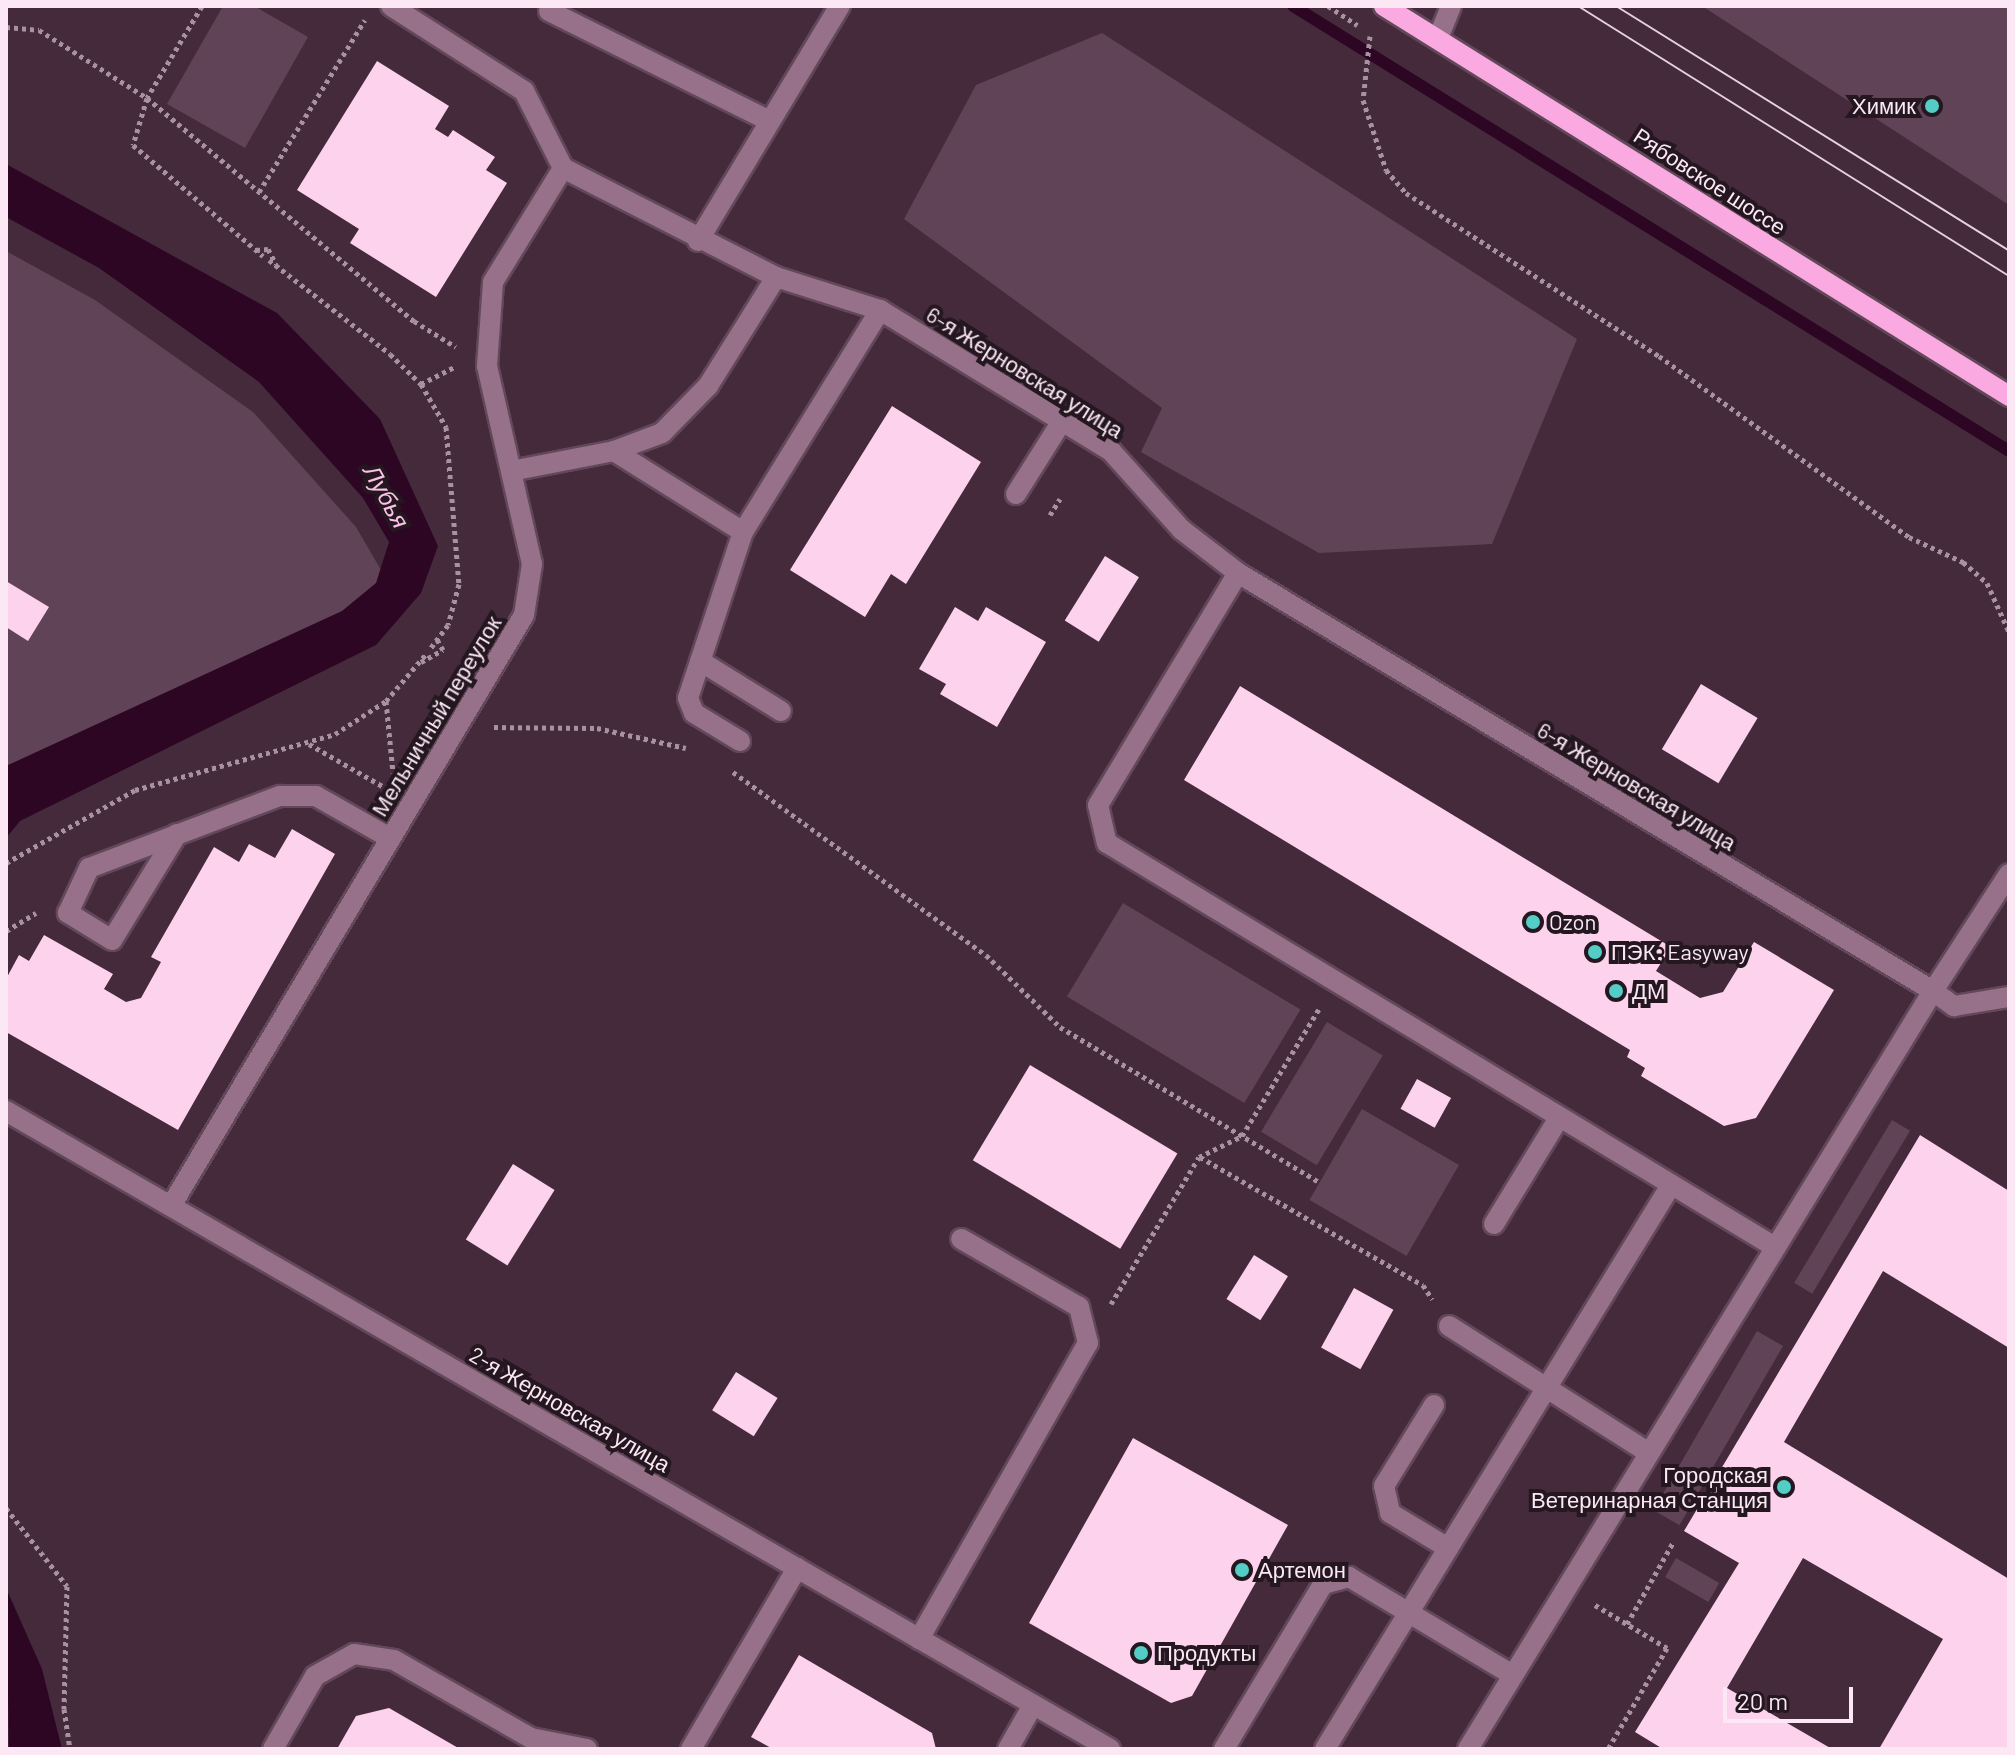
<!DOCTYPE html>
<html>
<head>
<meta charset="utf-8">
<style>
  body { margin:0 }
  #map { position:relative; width:2015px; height:1755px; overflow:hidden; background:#452a3c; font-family:Barlow,sans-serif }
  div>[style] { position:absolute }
  .green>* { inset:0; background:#614357; transform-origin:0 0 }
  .water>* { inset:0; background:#2d0624 }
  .stream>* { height:12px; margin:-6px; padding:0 6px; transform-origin:6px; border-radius:6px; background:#2d0624 }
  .building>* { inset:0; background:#fdd2ed; transform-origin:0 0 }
  .path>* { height:5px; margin-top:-2.5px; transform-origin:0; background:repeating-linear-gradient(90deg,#a891a0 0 4px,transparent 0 8px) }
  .roads { filter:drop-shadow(2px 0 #624859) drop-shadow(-2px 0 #624859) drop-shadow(0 2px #624859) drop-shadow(0 -2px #624859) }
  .minor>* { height:20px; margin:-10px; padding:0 10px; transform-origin:10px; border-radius:10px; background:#97708a }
  .major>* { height:20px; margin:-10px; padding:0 10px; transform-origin:10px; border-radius:10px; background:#faaae0 }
  .tram>* { height:2px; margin:-1px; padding:0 1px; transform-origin:1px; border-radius:1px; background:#e5d2de }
  .dots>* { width:22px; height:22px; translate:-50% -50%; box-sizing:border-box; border:4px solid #241720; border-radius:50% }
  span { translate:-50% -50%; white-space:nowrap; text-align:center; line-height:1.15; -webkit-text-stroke:8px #241720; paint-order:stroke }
  .poi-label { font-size:22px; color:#fbe8f4 }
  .right { translate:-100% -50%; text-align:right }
  .left { translate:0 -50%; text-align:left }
  .street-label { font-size:22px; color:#fbe8f4 }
  .water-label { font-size:24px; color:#fdc1e8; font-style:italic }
  .frame { position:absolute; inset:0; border:8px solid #fbe8f4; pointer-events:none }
  .scale { position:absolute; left:1723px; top:1687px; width:130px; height:36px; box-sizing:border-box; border:4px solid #fbe8f4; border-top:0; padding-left:10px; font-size:24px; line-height:28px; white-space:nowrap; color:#fbe8f4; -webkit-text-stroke:6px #241720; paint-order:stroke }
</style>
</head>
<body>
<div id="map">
  <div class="green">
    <i style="clip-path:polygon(223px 6px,254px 6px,308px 37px,245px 148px,167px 104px)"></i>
    <i style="clip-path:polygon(1702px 6px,2009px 6px,2009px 205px)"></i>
    <i style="clip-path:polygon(1102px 33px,1577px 339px,1492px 544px,1319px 553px,1141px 452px,1162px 408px,904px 219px,976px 85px)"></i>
    <i style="clip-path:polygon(6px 251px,95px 300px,253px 412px,356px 527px,381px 570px,368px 612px,6px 791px)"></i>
    <i style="left:1123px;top:903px;width:207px;height:109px;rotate:31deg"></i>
    <i style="left:1327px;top:1022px;width:65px;height:128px;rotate:31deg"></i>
    <i style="left:1362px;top:1109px;width:112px;height:105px;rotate:30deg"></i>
    <i style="left:1892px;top:1120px;width:21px;height:190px;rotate:31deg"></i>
    <i style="left:1757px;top:1331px;width:30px;height:207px;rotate:30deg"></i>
    <i style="left:1676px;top:1558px;width:50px;height:22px;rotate:30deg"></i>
  </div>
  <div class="water">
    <i style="clip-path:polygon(6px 164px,277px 313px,380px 419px,438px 546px,421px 593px,376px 645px,20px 821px,6px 838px,6px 766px,342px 611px,376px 583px,389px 542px,363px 498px,259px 382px,99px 268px,6px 217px)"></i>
    <i style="clip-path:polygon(6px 1588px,42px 1669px,62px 1749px,9px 1749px)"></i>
  </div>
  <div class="stream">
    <i style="left:1293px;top:6px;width:843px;rotate:31.86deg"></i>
  </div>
  <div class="building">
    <i style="clip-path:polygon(377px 61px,449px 106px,435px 129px,448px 137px,453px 130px,495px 157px,486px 170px,507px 183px,436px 297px,350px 243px,359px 229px,297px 190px)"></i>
    <i style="clip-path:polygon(892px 406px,981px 462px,906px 584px,891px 574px,865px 617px,790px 570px)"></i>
    <i style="left:1105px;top:556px;width:40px;height:76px;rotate:32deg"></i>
    <i style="clip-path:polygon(6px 581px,49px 607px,28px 641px,6px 627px)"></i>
    <i style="clip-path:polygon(955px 607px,978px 621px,986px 607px,1046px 642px,997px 727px,940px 694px,946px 684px,919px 669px)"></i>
    <i style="left:1701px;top:684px;width:66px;height:76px;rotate:31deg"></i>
    <i style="clip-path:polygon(1240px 686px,1671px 947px,1656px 971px,1700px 998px,1723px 992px,1754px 942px,1834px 990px,1756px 1118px,1724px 1126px,1641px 1076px,1645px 1068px,1627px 1057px,1630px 1050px,1184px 780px)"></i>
    <i style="clip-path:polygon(292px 829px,335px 854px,178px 1130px,6px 1032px,6px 979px,19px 955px,29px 961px,44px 935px,113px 974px,104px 989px,126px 1002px,141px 998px,161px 962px,151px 957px,214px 847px,239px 862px,249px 844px,275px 858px)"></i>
    <i style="left:1030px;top:1065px;width:172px;height:111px;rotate:31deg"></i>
    <i style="left:1417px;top:1079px;width:39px;height:34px;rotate:29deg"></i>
    <i style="clip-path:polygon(1920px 1135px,2009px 1191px,2009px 1348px,1883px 1271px,1784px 1442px,2009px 1579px,2009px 1749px,1879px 1749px,1943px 1639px,1803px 1558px,1727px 1688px,1832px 1749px,1663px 1749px,1635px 1732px,1739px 1563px,1684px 1531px)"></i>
    <i style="left:513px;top:1164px;width:49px;height:89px;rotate:32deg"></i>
    <i style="left:1254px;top:1255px;width:40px;height:52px;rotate:32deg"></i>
    <i style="left:1354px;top:1288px;width:45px;height:68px;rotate:29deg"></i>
    <i style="left:736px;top:1372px;width:49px;height:45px;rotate:32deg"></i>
    <i style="clip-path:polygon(1133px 1438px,1288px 1525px,1192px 1696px,1171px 1703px,1029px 1623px)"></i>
    <i style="clip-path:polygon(799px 1655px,932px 1733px,936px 1749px,773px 1749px,751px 1737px)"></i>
    <i style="clip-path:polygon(389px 1708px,460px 1749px,337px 1749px,356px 1716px)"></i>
  </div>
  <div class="path">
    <i style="left:202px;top:6px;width:107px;rotate:120.9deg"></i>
    <i style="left:147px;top:98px;width:49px;rotate:106.6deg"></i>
    <i style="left:133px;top:145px;width:171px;rotate:40.5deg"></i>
    <i style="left:1328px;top:6px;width:35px;rotate:33deg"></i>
    <i style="left:6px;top:27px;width:33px;rotate:5deg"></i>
    <i style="left:39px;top:30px;width:128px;rotate:32.2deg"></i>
    <i style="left:147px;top:98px;width:348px;rotate:39.9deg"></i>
    <i style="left:414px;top:321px;width:49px;rotate:31.8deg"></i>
    <i style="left:1370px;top:36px;width:64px;rotate:96.2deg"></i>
    <i style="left:1363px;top:100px;width:74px;rotate:71.8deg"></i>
    <i style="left:1386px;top:170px;width:30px;rotate:49deg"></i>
    <i style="left:1406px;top:193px;width:301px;rotate:32.8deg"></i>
    <i style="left:1659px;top:356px;width:309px;rotate:35.9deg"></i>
    <i style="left:1909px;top:537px;width:60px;rotate:24.8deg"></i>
    <i style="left:1963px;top:562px;width:32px;rotate:41deg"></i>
    <i style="left:1987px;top:583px;width:54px;rotate:65.8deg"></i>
    <i style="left:259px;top:192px;width:202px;rotate:-58.4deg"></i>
    <i style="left:256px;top:250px;width:12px;rotate:-5deg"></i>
    <i style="left:268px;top:249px;width:17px;rotate:62deg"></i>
    <i style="left:269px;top:260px;width:153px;rotate:37.8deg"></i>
    <i style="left:390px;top:354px;width:43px;rotate:44.1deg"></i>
    <i style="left:421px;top:384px;width:50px;rotate:59.8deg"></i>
    <i style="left:446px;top:427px;width:158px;rotate:85.3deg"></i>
    <i style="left:459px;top:584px;width:42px;rotate:105deg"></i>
    <i style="left:448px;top:625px;width:30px;rotate:127deg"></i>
    <i style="left:421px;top:384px;width:39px;rotate:-27deg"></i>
    <i style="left:1050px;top:515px;width:19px;rotate:-58deg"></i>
    <i style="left:421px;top:662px;width:25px;rotate:-29deg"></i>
    <i style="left:443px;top:650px;width:13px;rotate:-119deg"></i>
    <i style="left:386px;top:701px;width:72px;rotate:84.4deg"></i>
    <i style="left:494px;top:727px;width:103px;rotate:0.6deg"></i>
    <i style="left:597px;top:728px;width:91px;rotate:12.7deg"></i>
    <i style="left:309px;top:744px;width:86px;rotate:29.8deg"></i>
    <i style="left:733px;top:772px;width:312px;rotate:35.9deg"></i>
    <i style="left:986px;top:955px;width:103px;rotate:44.2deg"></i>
    <i style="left:1060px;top:1027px;width:302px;rotate:30.9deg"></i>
    <i style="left:6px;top:863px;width:148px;rotate:-29.5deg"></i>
    <i style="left:135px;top:790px;width:208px;rotate:-15.6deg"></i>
    <i style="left:335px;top:734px;width:61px;rotate:-32.9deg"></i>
    <i style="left:386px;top:701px;width:62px;rotate:-49.6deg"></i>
    <i style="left:6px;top:931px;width:35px;rotate:-31deg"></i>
    <i style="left:1200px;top:1157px;width:257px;rotate:29.9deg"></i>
    <i style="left:1423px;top:1285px;width:17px;rotate:57deg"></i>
    <i style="left:1111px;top:1304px;width:171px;rotate:-59.1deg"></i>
    <i style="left:1199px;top:1157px;width:48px;rotate:-26deg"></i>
    <i style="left:1242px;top:1136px;width:151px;rotate:-58.8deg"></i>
    <i style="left:6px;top:1508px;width:99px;rotate:52deg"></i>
    <i style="left:67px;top:1586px;width:123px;rotate:91.4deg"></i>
    <i style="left:64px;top:1709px;width:40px;rotate:81.5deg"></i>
    <i style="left:1595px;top:1605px;width:84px;rotate:30.8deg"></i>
    <i style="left:1667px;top:1648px;width:117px;rotate:120.3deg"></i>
    <i style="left:1627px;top:1624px;width:95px;rotate:-60.5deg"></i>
  </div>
  <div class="roads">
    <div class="minor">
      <i style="left:391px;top:6px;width:158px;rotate:32.6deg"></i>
      <i style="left:524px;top:91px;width:86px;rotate:63.1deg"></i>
      <i style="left:549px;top:11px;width:247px;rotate:26.5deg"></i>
      <i style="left:1439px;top:36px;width:32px;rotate:-68deg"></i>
      <i style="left:563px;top:168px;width:239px;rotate:27.1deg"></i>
      <i style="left:776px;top:277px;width:109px;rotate:17.6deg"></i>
      <i style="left:880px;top:310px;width:271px;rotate:31.4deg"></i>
      <i style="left:1111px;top:451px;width:106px;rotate:48.1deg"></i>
      <i style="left:1182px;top:530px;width:71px;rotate:37.5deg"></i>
      <i style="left:1238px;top:573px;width:811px;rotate:31.02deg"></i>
      <i style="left:1933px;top:991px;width:889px;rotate:121.53deg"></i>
      <i style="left:698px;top:241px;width:275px;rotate:-58.9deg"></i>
      <i style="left:614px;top:451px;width:152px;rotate:32.1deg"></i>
      <i style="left:511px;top:471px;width:105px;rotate:-11deg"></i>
      <i style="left:614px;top:451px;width:51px;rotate:-20.6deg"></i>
      <i style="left:662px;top:433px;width:66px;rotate:-45.6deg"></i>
      <i style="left:708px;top:386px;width:128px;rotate:-58deg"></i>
      <i style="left:1016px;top:494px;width:86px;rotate:-57.8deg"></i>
      <i style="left:1238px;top:573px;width:271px;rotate:121.1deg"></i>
      <i style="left:1098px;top:805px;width:39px;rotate:77deg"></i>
      <i style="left:1107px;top:843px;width:781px;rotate:31.17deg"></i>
      <i style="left:700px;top:661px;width:95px;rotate:31.7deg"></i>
      <i style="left:740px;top:741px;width:54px;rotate:-148.7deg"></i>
      <i style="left:694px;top:713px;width:16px;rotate:-112deg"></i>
      <i style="left:688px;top:698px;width:175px;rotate:-71.7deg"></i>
      <i style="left:743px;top:532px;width:261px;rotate:-58.3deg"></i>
      <i style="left:177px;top:834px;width:124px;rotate:121.5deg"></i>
      <i style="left:112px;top:940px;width:52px;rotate:-148.5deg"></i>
      <i style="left:68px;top:913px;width:50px;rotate:-65deg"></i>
      <i style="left:89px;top:868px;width:204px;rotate:-20.7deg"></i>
      <i style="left:280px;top:796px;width:36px"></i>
      <i style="left:316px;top:796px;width:85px;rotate:29.6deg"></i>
      <i style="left:2009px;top:874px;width:140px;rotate:123deg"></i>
      <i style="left:1933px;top:991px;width:26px;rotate:36deg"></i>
      <i style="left:1954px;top:1006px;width:56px;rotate:-9.3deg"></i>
      <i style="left:6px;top:1111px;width:1275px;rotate:30.02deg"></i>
      <i style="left:171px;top:1206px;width:688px;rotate:-59.15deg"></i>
      <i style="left:524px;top:615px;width:52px;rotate:-81.1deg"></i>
      <i style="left:532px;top:564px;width:203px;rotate:-102.8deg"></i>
      <i style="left:487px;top:366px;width:84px;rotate:-85.9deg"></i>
      <i style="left:493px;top:282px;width:134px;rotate:-58.4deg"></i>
      <i style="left:1494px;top:1224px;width:124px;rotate:-58.5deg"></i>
      <i style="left:1449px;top:1326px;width:237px;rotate:32.4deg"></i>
      <i style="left:1434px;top:1405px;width:95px;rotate:121.7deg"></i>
      <i style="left:1384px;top:1486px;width:28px;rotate:77deg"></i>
      <i style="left:1390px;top:1513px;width:68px;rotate:31.1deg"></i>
      <i style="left:919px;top:1639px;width:341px;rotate:-60.3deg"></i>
      <i style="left:1088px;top:1343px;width:37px;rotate:-104deg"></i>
      <i style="left:1079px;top:1307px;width:136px;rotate:-150deg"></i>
      <i style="left:273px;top:1749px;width:84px;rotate:-60.1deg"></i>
      <i style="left:315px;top:1676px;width:45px;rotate:-29.4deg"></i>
      <i style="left:354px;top:1654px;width:40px;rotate:8.5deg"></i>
      <i style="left:394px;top:1660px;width:158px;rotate:29.7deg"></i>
      <i style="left:531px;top:1738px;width:57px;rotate:11.1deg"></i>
      <i style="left:691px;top:1749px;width:210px;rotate:-59.6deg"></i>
      <i style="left:1008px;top:1749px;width:51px;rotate:-60.4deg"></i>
      <i style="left:1224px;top:1749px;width:192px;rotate:-59deg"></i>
      <i style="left:1323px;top:1584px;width:27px;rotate:-15deg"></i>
      <i style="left:1349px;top:1577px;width:191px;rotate:30.9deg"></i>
      <i style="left:1325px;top:1749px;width:662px;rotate:-58.47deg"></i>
    </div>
    <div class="major">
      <i style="left:1384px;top:6px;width:737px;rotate:31.96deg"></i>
    </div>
  </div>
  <div class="tram">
    <i style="left:1578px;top:6px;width:509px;rotate:32.07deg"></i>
    <i style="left:1616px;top:6px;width:463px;rotate:31.9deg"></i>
  </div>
  <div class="dots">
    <i style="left:1932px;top:106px;background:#54cdc6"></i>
    <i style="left:1533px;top:922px;background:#54cdc6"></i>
    <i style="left:1595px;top:952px;background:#54cdc6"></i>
    <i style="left:1616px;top:991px;background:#54cdc6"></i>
    <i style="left:1784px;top:1487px;background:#54cdc6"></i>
    <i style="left:1242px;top:1570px;background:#54cdc6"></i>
    <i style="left:1141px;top:1653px;background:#54cdc6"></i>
  </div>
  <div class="poi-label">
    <span class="right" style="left:1916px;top:106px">Химик</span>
    <span class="left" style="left:1549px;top:922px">Ozon</span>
    <span class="left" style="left:1611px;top:952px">ПЭК: Easyway</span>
    <span class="left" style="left:1632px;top:991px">ДМ</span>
    <span class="right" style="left:1768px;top:1487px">Городская<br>Ветеринарная Станция</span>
    <span class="left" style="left:1258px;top:1570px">Артемон</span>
    <span class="left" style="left:1157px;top:1653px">Продукты</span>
  </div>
  <div class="street-label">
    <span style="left:1710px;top:181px;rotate:33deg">Рябовское шоссе</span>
    <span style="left:1025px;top:372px;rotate:32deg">6-я Жерновская улица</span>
    <span style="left:436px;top:716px;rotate:-59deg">Мельничный переулок</span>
    <span style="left:1637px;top:786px;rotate:31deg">6-я Жерновская улица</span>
    <span style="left:570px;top:1409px;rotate:30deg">2-я Жерновская улица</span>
  </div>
  <div class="water-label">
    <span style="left:387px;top:496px;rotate:61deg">Лубья</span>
  </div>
  <div class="frame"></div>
  <div class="scale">20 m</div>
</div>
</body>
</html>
